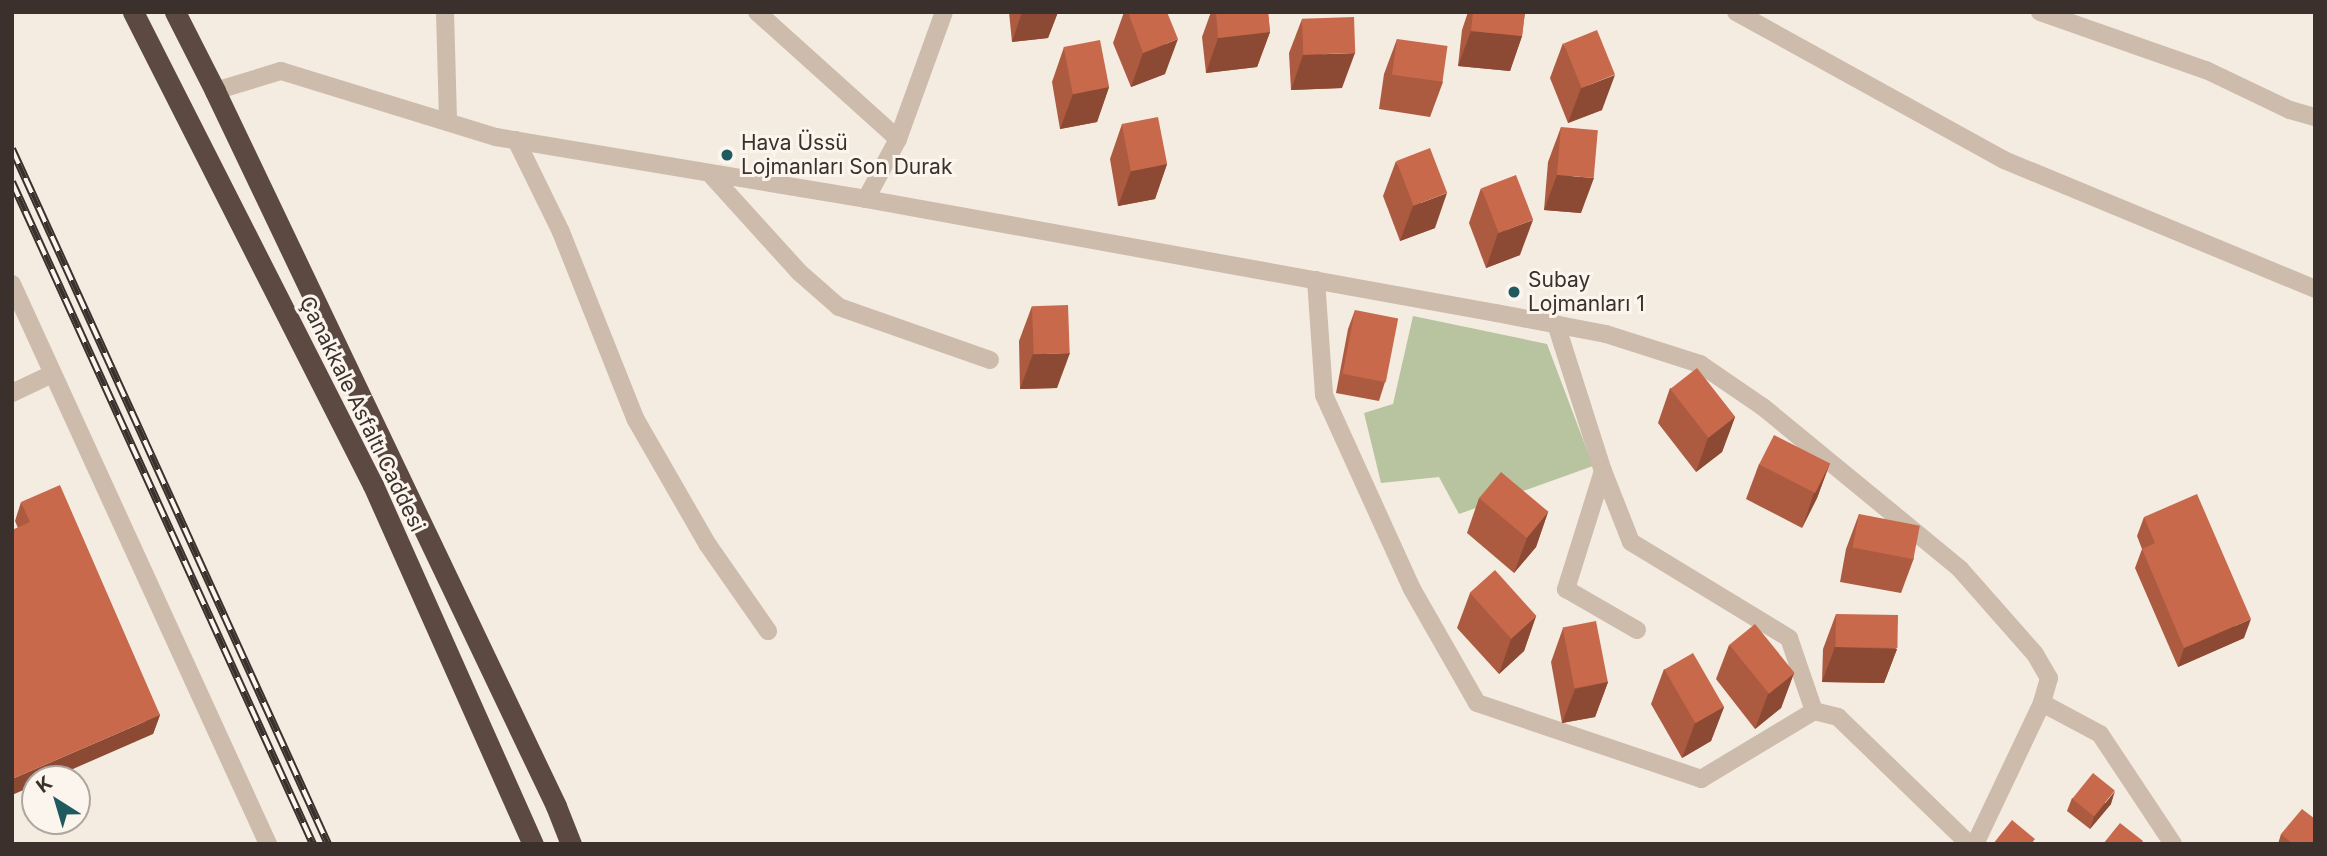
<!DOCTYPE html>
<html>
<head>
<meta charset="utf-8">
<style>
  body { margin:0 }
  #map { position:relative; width:2327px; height:856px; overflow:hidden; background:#f4ebe1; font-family:Inter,sans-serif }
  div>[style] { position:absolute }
  .green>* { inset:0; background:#b8c4a0 }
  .minor>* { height:18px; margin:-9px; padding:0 9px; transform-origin:9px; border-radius:9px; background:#cdbbac }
  .highway>* { height:21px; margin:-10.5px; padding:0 10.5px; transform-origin:10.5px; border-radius:10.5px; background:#5c4a42 }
  .rail>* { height:8px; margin-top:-4px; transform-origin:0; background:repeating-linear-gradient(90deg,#fbf5ee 0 16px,#3b302b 0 32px); box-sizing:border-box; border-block:2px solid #3b302b }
  .wall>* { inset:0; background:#ac5a40 }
  .shaded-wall>* { inset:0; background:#8c4a34 }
  .building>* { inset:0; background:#c8694b; transform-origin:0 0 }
  .dots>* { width:19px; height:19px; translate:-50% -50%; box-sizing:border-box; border:4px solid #fbf5ee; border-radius:50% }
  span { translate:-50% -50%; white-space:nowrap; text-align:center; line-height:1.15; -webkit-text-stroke:6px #fbf5ee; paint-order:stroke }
  .poi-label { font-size:21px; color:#3b302b }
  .left { translate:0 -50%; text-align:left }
  .street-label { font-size:21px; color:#3b302b }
  .frame { position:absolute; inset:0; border:14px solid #3b302b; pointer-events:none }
  .north { position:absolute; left:21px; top:765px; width:70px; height:70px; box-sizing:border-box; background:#fbf5ee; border:2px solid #aea6a0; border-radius:50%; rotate:323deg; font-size:19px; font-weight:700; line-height:28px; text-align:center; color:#3b302b }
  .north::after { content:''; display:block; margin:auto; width:24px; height:32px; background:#1f5a5e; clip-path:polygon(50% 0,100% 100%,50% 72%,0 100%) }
</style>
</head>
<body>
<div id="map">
  <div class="green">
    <i style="clip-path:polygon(1413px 316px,1547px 344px,1593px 466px,1459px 514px,1439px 477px,1381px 483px,1364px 413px,1393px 404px)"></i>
  </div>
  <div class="minor">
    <i style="left:445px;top:12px;width:110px;rotate:88.4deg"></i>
    <i style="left:757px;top:12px;width:190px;rotate:42deg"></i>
    <i style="left:1736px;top:12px;width:306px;rotate:28.9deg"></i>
    <i style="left:2004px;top:160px;width:337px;rotate:22.5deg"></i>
    <i style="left:2040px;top:12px;width:176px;rotate:19.3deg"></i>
    <i style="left:2206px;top:70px;width:93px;rotate:25.5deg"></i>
    <i style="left:2290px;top:110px;width:26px;rotate:16deg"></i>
    <i style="left:215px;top:91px;width:69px;rotate:-16.9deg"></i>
    <i style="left:281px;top:71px;width:225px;rotate:17.1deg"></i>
    <i style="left:496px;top:137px;width:375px;rotate:9.5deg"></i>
    <i style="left:866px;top:199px;width:640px;rotate:10.26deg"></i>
    <i style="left:1496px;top:313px;width:112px;rotate:10.8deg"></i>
    <i style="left:1606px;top:334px;width:99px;rotate:17.7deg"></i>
    <i style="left:1700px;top:364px;width:76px;rotate:34.3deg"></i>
    <i style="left:1763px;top:407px;width:255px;rotate:39.4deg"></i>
    <i style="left:1960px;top:569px;width:113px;rotate:48.6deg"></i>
    <i style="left:2035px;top:654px;width:28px;rotate:60deg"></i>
    <i style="left:2049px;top:678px;width:26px;rotate:106deg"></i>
    <i style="left:2042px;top:703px;width:156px;rotate:115.4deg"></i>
    <i style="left:516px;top:140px;width:102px;rotate:63.9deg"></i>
    <i style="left:561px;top:232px;width:202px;rotate:68.3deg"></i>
    <i style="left:636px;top:420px;width:144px;rotate:60.1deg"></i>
    <i style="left:708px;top:545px;width:105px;rotate:55.1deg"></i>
    <i style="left:712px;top:176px;width:130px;rotate:47.8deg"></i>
    <i style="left:799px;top:272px;width:53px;rotate:41.2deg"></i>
    <i style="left:839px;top:307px;width:160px;rotate:19.3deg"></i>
    <i style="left:866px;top:199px;width:68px;rotate:-61.9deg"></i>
    <i style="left:898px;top:139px;width:135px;rotate:-70.1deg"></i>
    <i style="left:1316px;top:280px;width:115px;rotate:86deg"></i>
    <i style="left:1324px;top:395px;width:213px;rotate:65.6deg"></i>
    <i style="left:1412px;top:589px;width:131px;rotate:60.3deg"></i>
    <i style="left:1477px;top:703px;width:237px;rotate:18.7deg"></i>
    <i style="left:1701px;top:779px;width:132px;rotate:-31deg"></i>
    <i style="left:1814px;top:711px;width:25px;rotate:14deg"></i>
    <i style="left:1838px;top:717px;width:182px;rotate:44.1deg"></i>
    <i style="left:12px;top:284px;width:616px;rotate:65.43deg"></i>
    <i style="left:1556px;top:324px;width:154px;rotate:72.3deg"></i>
    <i style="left:1603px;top:471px;width:76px;rotate:68.5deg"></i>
    <i style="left:1631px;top:542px;width:185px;rotate:31.3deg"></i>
    <i style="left:1789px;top:638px;width:77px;rotate:71.1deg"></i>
    <i style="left:12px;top:393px;width:44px;rotate:-25.4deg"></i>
    <i style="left:1603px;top:471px;width:124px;rotate:107.4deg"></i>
    <i style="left:1566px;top:589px;width:82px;rotate:30deg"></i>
    <i style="left:2042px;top:703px;width:66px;rotate:28.1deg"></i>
    <i style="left:2100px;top:734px;width:132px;rotate:56.4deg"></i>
  </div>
  <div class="highway">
    <i style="left:133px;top:12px;width:530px;rotate:63.1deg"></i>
    <i style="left:373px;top:485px;width:393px;rotate:66deg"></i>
    <i style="left:175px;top:12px;width:89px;rotate:63.1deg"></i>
    <i style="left:215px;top:91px;width:792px;rotate:64.5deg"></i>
    <i style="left:556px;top:806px;width:41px;rotate:68.5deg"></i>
  </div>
  <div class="rail">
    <i style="left:12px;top:149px;width:763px;rotate:65.55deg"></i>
    <i style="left:12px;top:182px;width:727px;rotate:65.55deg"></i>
  </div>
  <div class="wall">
    <i style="clip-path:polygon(1009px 12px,1058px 12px,1048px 38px,1012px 42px)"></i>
    <i style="clip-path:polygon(1124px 12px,1167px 12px,1165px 74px,1131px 87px,1113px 43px)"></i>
    <i style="clip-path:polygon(1211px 12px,1268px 12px,1270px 32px,1257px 67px,1206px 73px,1202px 37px)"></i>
    <i style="clip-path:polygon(1468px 12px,1525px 12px,1522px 36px,1510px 71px,1458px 66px,1462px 30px)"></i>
    <i style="clip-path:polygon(1302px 19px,1342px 88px,1291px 90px,1289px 53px)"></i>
    <i style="clip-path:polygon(1397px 39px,1443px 82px,1430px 117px,1379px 109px,1384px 74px)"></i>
    <i style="clip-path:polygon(1563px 43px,1602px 110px,1568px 123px,1550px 78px)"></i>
    <i style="clip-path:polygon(1064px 47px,1109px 87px,1097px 122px,1060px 129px,1052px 82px)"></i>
    <i style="clip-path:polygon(1122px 124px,1167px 164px,1155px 199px,1118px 206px,1110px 159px)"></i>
    <i style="clip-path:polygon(1561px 127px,1581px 213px,1544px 210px,1548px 162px)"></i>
    <i style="clip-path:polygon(1396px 161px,1435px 228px,1400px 241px,1383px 196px)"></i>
    <i style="clip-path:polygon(1481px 188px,1520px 255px,1486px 268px,1469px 223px)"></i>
    <i style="clip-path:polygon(1032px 306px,1057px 388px,1020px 389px,1019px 341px)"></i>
    <i style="clip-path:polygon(1355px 310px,1385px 382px,1379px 401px,1336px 393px,1348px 329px)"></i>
    <i style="clip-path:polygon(1670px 388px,1735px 417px,1722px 452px,1696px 472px,1658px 423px)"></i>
    <i style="clip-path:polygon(1830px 463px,1817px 498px,1802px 528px,1746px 499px,1759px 464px)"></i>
    <i style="clip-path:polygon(1479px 498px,1548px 512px,1536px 547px,1514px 573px,1467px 533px)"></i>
    <i style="clip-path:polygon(21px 502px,160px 715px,153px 734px,18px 528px,15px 521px)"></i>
    <i style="clip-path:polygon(1859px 514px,1914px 558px,1901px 593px,1840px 582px,1846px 549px)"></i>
    <i style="clip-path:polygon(2144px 517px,2244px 638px,2178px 667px,2135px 568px,2142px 549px,2137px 536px)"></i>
    <i style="clip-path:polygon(1470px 593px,1536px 616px,1524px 651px,1499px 674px,1457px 628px)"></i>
    <i style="clip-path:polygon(1836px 614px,1897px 649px,1884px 683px,1822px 682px,1823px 649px)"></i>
    <i style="clip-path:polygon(1563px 628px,1608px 682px,1595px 717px,1562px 723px,1551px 662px)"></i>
    <i style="clip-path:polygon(1729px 645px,1794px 673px,1781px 708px,1755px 729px,1716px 679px)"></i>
    <i style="clip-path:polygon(1664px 669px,1724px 707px,1711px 741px,1682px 758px,1651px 704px)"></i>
    <i style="clip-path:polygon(2072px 798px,2111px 804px,2090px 829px,2067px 811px)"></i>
    <i style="clip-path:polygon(2281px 834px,2315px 844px,2278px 844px)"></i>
  </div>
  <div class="shaded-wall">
    <i style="clip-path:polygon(1022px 12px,1058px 12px,1048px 38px,1012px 42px)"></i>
    <i style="clip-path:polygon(1471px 31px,1522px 36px,1510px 71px,1458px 66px)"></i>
    <i style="clip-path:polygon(1270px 32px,1257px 67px,1206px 73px,1218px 38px)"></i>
    <i style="clip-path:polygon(1178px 39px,1165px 74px,1131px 87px,1143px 53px)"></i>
    <i style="clip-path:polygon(1355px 53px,1342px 88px,1291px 90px,1303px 55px)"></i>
    <i style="clip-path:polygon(1615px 75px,1602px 110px,1568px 123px,1581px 88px)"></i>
    <i style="clip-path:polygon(1109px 87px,1097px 122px,1060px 129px,1073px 94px)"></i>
    <i style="clip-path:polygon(1167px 164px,1155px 199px,1118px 206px,1131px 171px)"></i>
    <i style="clip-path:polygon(1557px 175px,1594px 178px,1581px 213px,1544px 210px)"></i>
    <i style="clip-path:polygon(1447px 193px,1435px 228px,1400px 241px,1413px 206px)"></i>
    <i style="clip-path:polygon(1533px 220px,1520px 255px,1486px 268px,1498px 233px)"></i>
    <i style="clip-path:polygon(1070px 353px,1057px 388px,1020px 389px,1033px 354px)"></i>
    <i style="clip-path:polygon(1735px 417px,1722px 452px,1696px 472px,1708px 438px)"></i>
    <i style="clip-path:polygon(1830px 463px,1817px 498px,1802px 528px,1814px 493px)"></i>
    <i style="clip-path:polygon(1548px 512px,1536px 547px,1514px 573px,1527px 538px)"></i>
    <i style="clip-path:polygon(1536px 616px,1524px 651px,1499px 674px,1511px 639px)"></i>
    <i style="clip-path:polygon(2251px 619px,2244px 638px,2178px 667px,2184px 648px)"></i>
    <i style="clip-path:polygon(1835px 647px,1897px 649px,1884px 683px,1822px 682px)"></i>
    <i style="clip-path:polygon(1794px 673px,1781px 708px,1755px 729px,1768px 694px)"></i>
    <i style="clip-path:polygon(1608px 682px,1595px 717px,1562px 723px,1575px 689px)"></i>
    <i style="clip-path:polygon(1724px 707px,1711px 741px,1682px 758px,1695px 723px)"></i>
    <i style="clip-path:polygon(160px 715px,153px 734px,50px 779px,35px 779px,35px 785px,12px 795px,12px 779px)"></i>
    <i style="clip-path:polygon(2115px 791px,2111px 804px,2090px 829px,2094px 817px)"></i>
  </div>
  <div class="building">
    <i style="clip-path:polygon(1128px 12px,1167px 12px,1178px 39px,1143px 53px)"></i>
    <i style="clip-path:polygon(1216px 12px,1268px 12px,1270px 32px,1218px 38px)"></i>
    <i style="clip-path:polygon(1473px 12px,1525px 12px,1522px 36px,1471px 31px)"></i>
    <i style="left:1354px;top:17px;width:36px;height:52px;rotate:88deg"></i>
    <i style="left:1597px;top:30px;width:48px;height:36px;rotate:68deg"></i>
    <i style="left:1397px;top:39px;width:51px;height:36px;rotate:8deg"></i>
    <i style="left:1100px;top:40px;width:48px;height:37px;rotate:79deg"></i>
    <i style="left:1158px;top:117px;width:48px;height:37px;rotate:79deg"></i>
    <i style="left:1561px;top:127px;width:37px;height:48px;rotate:5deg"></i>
    <i style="left:1430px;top:148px;width:48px;height:36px;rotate:69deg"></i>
    <i style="left:1516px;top:175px;width:48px;height:37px;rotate:69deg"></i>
    <i style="left:1068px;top:305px;width:48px;height:36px;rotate:88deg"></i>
    <i style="left:1355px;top:310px;width:44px;height:65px;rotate:11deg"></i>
    <i style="left:1697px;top:368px;width:62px;height:34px;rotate:52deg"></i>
    <i style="left:1774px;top:435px;width:63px;height:33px;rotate:27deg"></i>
    <i style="left:1501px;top:472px;width:62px;height:34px;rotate:40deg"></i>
    <i style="clip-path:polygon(60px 485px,160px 715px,12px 779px,12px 530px,30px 522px,21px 502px)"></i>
    <i style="clip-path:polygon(2197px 494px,2251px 619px,2184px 648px,2142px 549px,2155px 543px,2144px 517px)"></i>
    <i style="left:1859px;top:514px;width:62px;height:34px;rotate:11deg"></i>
    <i style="left:1495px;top:570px;width:62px;height:34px;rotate:48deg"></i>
    <i style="left:1836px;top:614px;width:62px;height:33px;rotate:1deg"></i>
    <i style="left:1596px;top:621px;width:62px;height:34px;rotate:79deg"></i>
    <i style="left:1755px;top:624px;width:63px;height:33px;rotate:51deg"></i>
    <i style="left:1693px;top:653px;width:62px;height:33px;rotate:60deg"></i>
    <i style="left:2093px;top:773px;width:28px;height:33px;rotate:39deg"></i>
    <i style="clip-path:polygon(2302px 809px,2315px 819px,2315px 840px,2312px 844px,2293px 844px,2281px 834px)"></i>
    <i style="clip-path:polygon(2012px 820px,2035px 839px,2031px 844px,1993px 844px)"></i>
    <i style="clip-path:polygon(2120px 823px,2143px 841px,2141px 844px,2103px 844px)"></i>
  </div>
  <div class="dots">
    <i style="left:727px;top:155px;background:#1f5a5e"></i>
    <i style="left:1514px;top:292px;background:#1f5a5e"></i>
  </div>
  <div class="poi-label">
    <span class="left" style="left:741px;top:155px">Hava Üssü<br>Lojmanları Son Durak</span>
    <span class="left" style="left:1528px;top:292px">Subay<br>Lojmanları 1</span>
  </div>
  <div class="street-label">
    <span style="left:362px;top:414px;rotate:64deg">Çanakkale Asfaltı Caddesi</span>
  </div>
  <div class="frame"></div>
  <div class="north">K</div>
</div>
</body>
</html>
